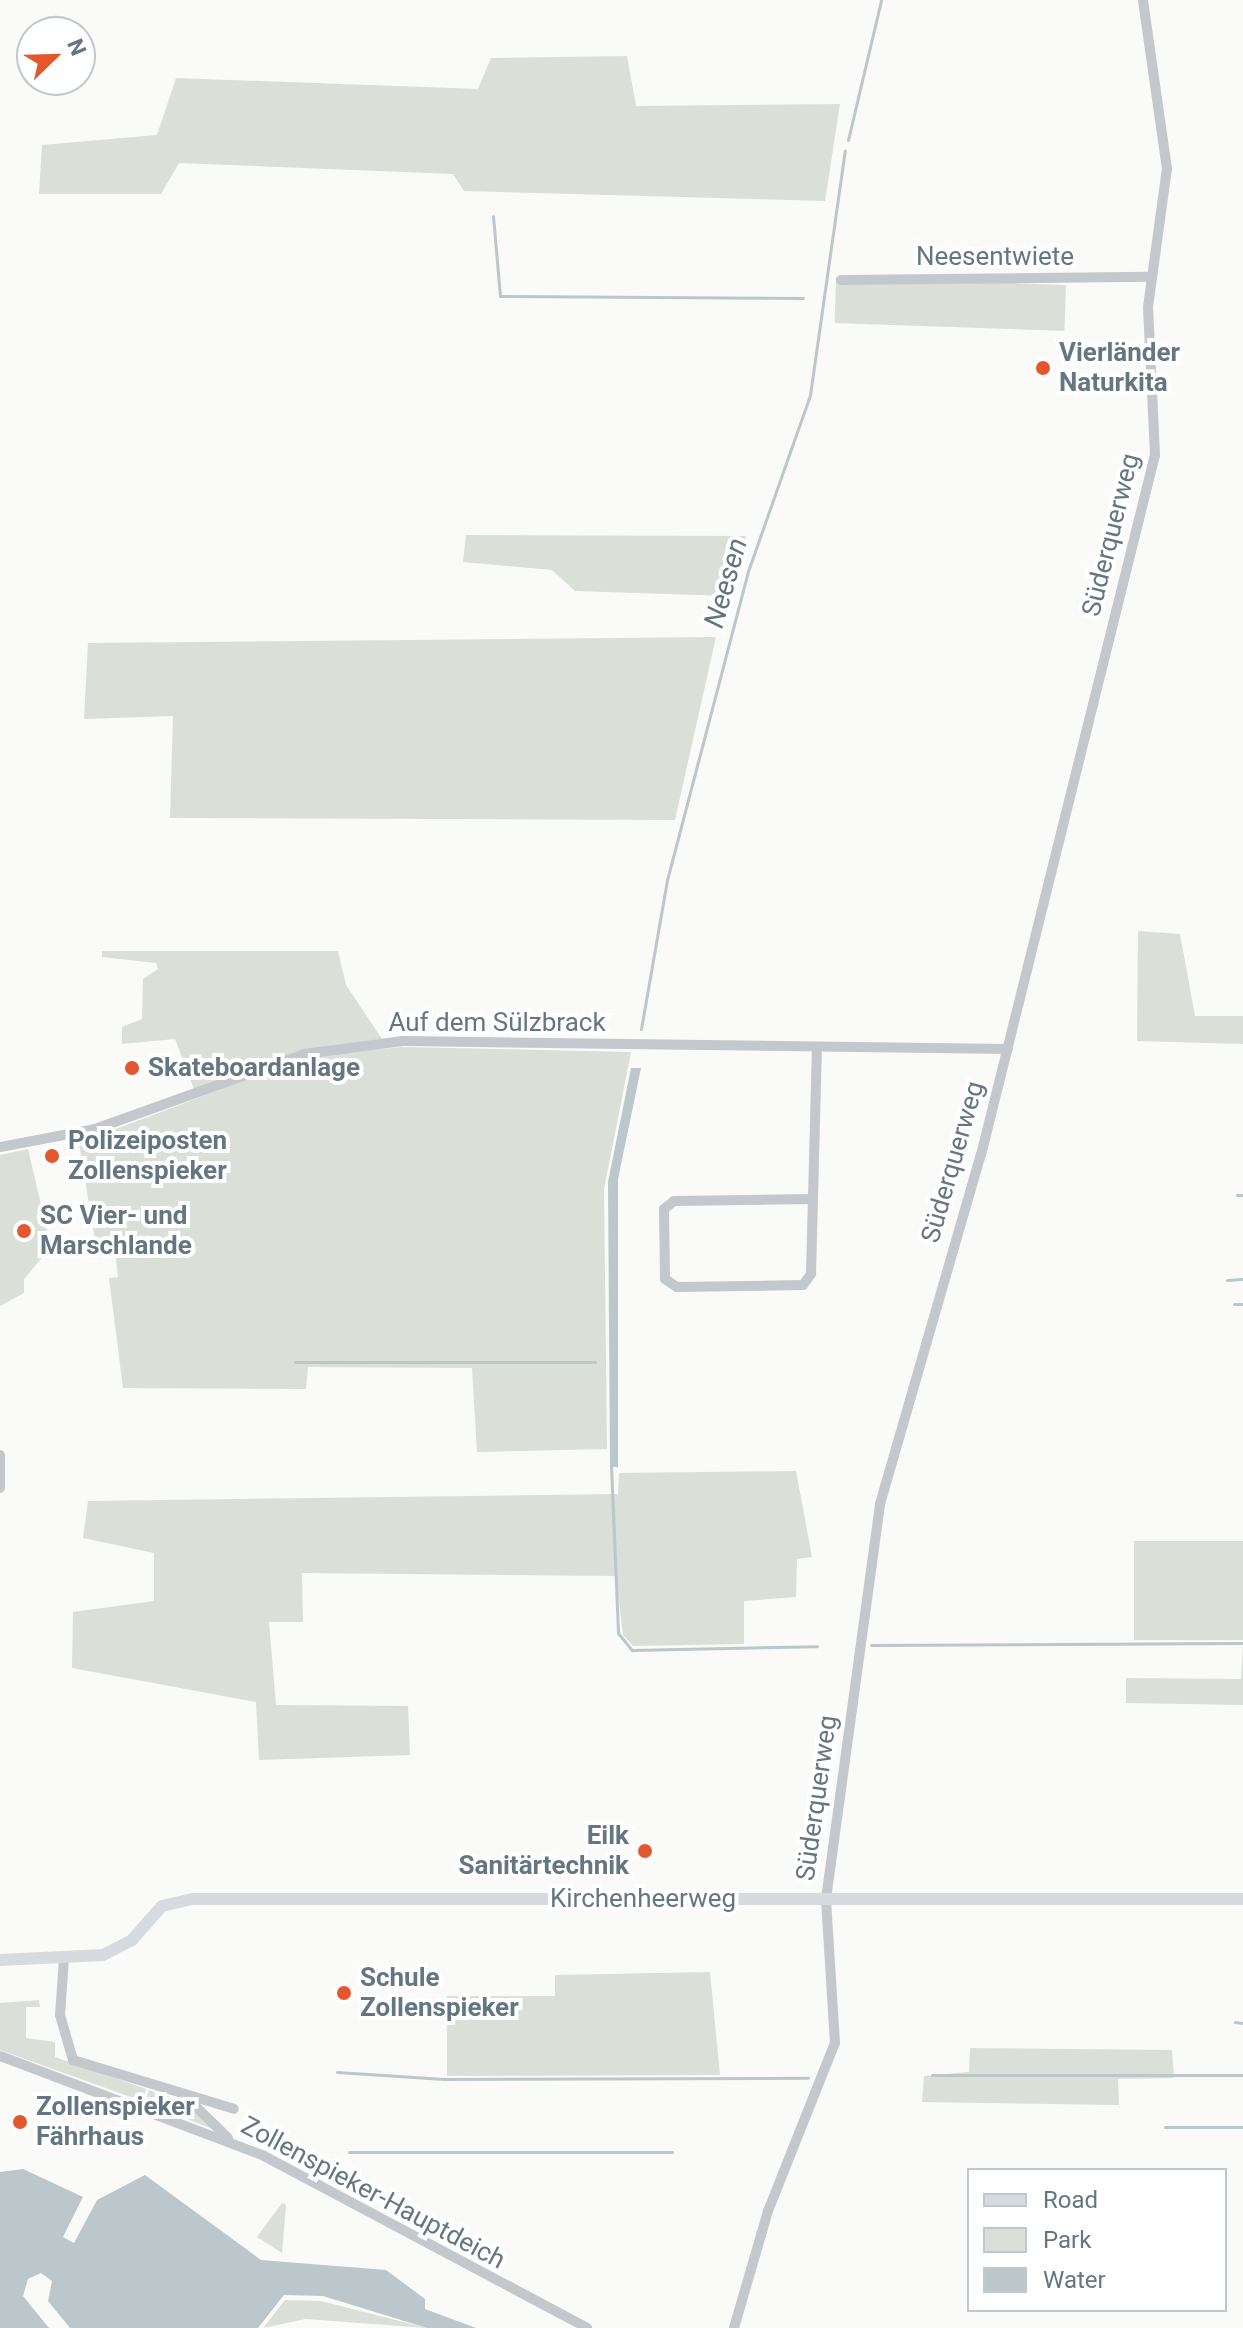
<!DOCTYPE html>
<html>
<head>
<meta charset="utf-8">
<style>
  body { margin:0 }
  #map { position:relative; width:1243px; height:2328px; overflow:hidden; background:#fafaf8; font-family:Roboto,sans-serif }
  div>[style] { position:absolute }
  .green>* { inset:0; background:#dadfd7; transform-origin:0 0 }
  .water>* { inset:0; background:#bbc7cb }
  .stream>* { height:3px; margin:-1.5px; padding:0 1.5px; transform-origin:1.5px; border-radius:1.5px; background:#bbc7cb }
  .minor>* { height:10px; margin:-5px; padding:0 5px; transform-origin:5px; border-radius:5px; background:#c3c8cc }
  .major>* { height:12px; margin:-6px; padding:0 6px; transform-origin:6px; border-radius:6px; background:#d6dbdf }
  .dots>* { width:22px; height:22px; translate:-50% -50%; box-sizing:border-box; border:4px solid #fff; border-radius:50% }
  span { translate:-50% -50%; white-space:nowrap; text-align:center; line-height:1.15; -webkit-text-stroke:8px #fff; paint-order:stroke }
  .street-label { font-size:26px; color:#657683 }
  .poi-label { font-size:26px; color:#657683; font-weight:700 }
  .left { translate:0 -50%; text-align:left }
  .right { translate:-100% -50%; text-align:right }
  .water-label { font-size:28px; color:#60757c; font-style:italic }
  .legend { position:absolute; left:967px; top:2168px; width:260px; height:144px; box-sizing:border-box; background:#fff; border:2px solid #c1c8cd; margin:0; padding:10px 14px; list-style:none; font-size:24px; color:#657683 }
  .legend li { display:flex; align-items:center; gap:16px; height:40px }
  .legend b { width:40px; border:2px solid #c1c8cd }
  .north { position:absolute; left:16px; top:16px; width:80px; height:80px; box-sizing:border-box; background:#fff; border:2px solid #c1c8cd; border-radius:50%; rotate:67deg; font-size:22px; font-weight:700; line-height:32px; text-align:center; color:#657683 }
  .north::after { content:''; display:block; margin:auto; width:28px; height:36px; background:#e4572e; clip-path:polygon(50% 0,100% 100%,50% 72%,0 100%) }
</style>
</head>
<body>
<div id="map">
  <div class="green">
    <i style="clip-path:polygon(627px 56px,636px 106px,840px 104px,825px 201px,464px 191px,453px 174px,179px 163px,161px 194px,39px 194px,42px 145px,157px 135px,176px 78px,478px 89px,491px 58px)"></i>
    <i style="left:1066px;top:285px;width:46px;height:230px;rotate:92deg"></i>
    <i style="clip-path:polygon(466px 535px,746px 536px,729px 596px,575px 591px,552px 570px,463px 562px)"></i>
    <i style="clip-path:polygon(716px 637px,675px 820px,170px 818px,173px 716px,84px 719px,88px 643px)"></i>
    <i style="clip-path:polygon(1138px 931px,1180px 934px,1195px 1016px,1243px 1016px,1243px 1044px,1137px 1041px)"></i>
    <i style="clip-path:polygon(102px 951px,338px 951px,346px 985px,382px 1039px,301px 1050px,194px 1089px,175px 1039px,122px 1044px,122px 1027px,142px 1019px,143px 979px,158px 969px,156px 963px,102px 957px)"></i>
    <i style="clip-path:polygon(402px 1047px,631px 1052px,604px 1189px,607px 1449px,477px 1452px,472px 1368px,308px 1367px,306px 1389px,123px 1388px,109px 1278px,118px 1277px,115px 1250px,97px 1253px,79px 1143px,306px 1057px)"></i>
    <i style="clip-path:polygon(28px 1149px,51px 1247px,24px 1279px,24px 1293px,0 1306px,0 1155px)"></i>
    <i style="clip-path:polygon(796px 1471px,812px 1557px,797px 1559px,796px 1597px,744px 1601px,744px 1644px,633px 1646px,623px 1635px,616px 1576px,302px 1573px,303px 1622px,269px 1622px,276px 1705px,408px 1706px,410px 1755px,259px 1760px,256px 1702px,72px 1668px,73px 1612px,154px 1601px,154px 1553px,83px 1538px,88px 1501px,618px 1494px,619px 1473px)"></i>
    <i style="left:1134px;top:1541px;width:109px;height:99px"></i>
    <i style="clip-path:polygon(1243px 1644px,1243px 1705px,1126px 1703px,1126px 1678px,1241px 1679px)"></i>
    <i style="clip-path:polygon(710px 1972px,720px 2075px,447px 2076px,447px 1996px,555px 1996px,555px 1975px)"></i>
    <i style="clip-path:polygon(39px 2000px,40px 2007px,26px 2007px,26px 2038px,55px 2042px,55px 2057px,146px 2089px,142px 2101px,0 2050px,0 2003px)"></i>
    <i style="clip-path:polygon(970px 2048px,1172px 2050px,1174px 2078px,1118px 2079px,1119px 2105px,922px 2102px,924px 2076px,969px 2072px)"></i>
    <i style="clip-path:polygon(149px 2090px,185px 2102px,215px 2130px,145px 2102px)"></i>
    <i style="clip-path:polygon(282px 2203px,286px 2205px,282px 2253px,257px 2237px)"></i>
    <i style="clip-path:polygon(285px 2300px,321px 2301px,427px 2328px,306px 2319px,263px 2328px)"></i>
  </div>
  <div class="water">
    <i style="clip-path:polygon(631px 1068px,641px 1068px,618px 1179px,618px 1467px,610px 1467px,608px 1182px)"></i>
    <i style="clip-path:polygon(23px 2169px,83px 2197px,63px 2237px,74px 2243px,97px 2200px,145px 2175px,261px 2260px,386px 2270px,425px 2299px,425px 2309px,476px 2328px,427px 2328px,323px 2296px,284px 2295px,258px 2328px,70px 2328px,48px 2301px,52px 2281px,41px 2273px,28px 2279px,23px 2296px,49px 2328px,0 2328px,0 2172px)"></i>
  </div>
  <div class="stream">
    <i style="left:848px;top:140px;width:144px;rotate:-76.7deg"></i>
    <i style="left:493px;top:216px;width:80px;rotate:85deg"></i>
    <i style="left:500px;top:296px;width:303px;rotate:0.4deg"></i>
    <i style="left:641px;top:1029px;width:151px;rotate:-80.1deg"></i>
    <i style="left:667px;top:880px;width:316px;rotate:-75.3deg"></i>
    <i style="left:747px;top:574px;width:190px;rotate:-70.6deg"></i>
    <i style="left:810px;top:395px;width:247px;rotate:-81.9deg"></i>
    <i style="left:1237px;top:1195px;width:6px"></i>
    <i style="left:1227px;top:1280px;width:16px;rotate:-4deg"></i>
    <i style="left:1234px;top:1304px;width:9px"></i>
    <i style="left:295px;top:1362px;width:300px"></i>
    <i style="left:611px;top:1465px;width:168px;rotate:87.6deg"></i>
    <i style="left:618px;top:1633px;width:22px;rotate:51deg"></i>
    <i style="left:632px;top:1650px;width:185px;rotate:-1.2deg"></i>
    <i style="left:871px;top:1645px;width:372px;rotate:-0.3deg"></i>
    <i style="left:1235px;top:2022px;width:8px;rotate:7deg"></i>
    <i style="left:337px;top:2072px;width:107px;rotate:3.7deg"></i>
    <i style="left:444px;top:2079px;width:364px;rotate:-0.2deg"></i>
    <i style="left:932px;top:2075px;width:311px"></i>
    <i style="left:1165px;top:2127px;width:78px"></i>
    <i style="left:349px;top:2152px;width:323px"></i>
  </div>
  <div class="minor">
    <i style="left:841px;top:280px;width:309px;rotate:-0.6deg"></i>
    <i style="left:0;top:1147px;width:97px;rotate:-10.7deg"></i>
    <i style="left:95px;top:1129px;width:222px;rotate:-19.7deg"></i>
    <i style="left:304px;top:1054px;width:100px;rotate:-7.5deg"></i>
    <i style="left:403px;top:1041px;width:605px;rotate:0.76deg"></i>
    <i style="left:812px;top:1199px;width:138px;rotate:179.2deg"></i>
    <i style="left:674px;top:1201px;width:13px;rotate:141deg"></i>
    <i style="left:664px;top:1209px;width:70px;rotate:89.2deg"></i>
    <i style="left:665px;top:1279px;width:14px;rotate:34deg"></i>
    <i style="left:677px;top:1287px;width:126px;rotate:-0.9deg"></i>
    <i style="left:803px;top:1285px;width:14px;rotate:-54deg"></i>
    <i style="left:811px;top:1274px;width:227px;rotate:-88.5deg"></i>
    <i style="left:0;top:1455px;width:33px;rotate:90deg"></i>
    <i style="left:64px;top:1958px;width:57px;rotate:94deg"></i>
    <i style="left:60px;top:2015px;width:47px;rotate:73.9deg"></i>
    <i style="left:73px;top:2060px;width:168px;rotate:16.9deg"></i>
    <i style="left:0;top:2056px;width:282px;rotate:20.7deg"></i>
    <i style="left:264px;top:2156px;width:366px;rotate:28deg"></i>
    <i style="left:188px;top:2099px;width:56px;rotate:44.3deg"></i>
    <i style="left:734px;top:2328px;width:122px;rotate:-73.8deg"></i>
    <i style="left:768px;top:2211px;width:181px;rotate:-68.3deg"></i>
    <i style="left:835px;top:2043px;width:144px;rotate:-93.6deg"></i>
    <i style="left:826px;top:1899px;width:399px;rotate:-82.2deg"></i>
    <i style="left:880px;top:1504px;width:363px;rotate:-73.9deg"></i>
    <i style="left:981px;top:1155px;width:721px;rotate:-76.04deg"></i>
    <i style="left:1155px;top:455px;width:148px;rotate:-92.7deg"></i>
    <i style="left:1148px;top:307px;width:139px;rotate:-82.2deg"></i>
    <i style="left:1167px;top:169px;width:171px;rotate:-98.1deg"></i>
  </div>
  <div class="major">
    <i style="left:0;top:1960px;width:103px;rotate:-2.8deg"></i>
    <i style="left:103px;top:1955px;width:33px;rotate:-27deg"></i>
    <i style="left:132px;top:1940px;width:45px;rotate:-48.6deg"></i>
    <i style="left:162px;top:1906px;width:31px;rotate:-13deg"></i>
    <i style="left:192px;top:1899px;width:1051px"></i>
  </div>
  <div class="dots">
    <i style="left:1043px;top:368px;background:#e4572e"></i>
    <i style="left:132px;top:1068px;background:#e4572e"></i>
    <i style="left:52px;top:1156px;background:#e4572e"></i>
    <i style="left:24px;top:1231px;background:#e4572e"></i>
    <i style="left:645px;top:1851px;background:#e4572e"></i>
    <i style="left:344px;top:1993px;background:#e4572e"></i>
    <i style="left:20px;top:2122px;background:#e4572e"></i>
  </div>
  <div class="street-label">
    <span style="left:995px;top:257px">Neesentwiete</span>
    <span style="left:1111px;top:535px;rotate:-76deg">Süderquerweg</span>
    <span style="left:497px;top:1023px">Auf dem Sülzbrack</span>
    <span style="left:953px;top:1162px;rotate:-74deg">Süderquerweg</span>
    <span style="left:817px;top:1798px;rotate:-82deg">Süderquerweg</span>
    <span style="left:643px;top:1899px">Kirchenheerweg</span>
    <span style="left:373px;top:2193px;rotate:28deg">Zollenspieker-Hauptdeich</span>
  </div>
  <div class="poi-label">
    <span class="left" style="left:1059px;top:368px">Vierländer<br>Naturkita</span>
    <span class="left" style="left:148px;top:1068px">Skateboardanlage</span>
    <span class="left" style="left:68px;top:1156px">Polizeiposten<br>Zollenspieker</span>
    <span class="left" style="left:40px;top:1231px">SC Vier- und<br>Marschlande</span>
    <span class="right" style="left:629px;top:1851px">Eilk<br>Sanitärtechnik</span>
    <span class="left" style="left:360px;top:1993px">Schule<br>Zollenspieker</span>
    <span class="left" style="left:36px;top:2122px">Zollenspieker<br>Fährhaus</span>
  </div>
  <div class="water-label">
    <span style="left:726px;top:583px;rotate:-74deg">Neesen</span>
  </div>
  <ul class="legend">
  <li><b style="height:10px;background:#d6dbdf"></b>Road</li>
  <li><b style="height:22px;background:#dadfd7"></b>Park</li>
  <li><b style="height:22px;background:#bbc7cb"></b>Water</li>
  </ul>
  <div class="north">N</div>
</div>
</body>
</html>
